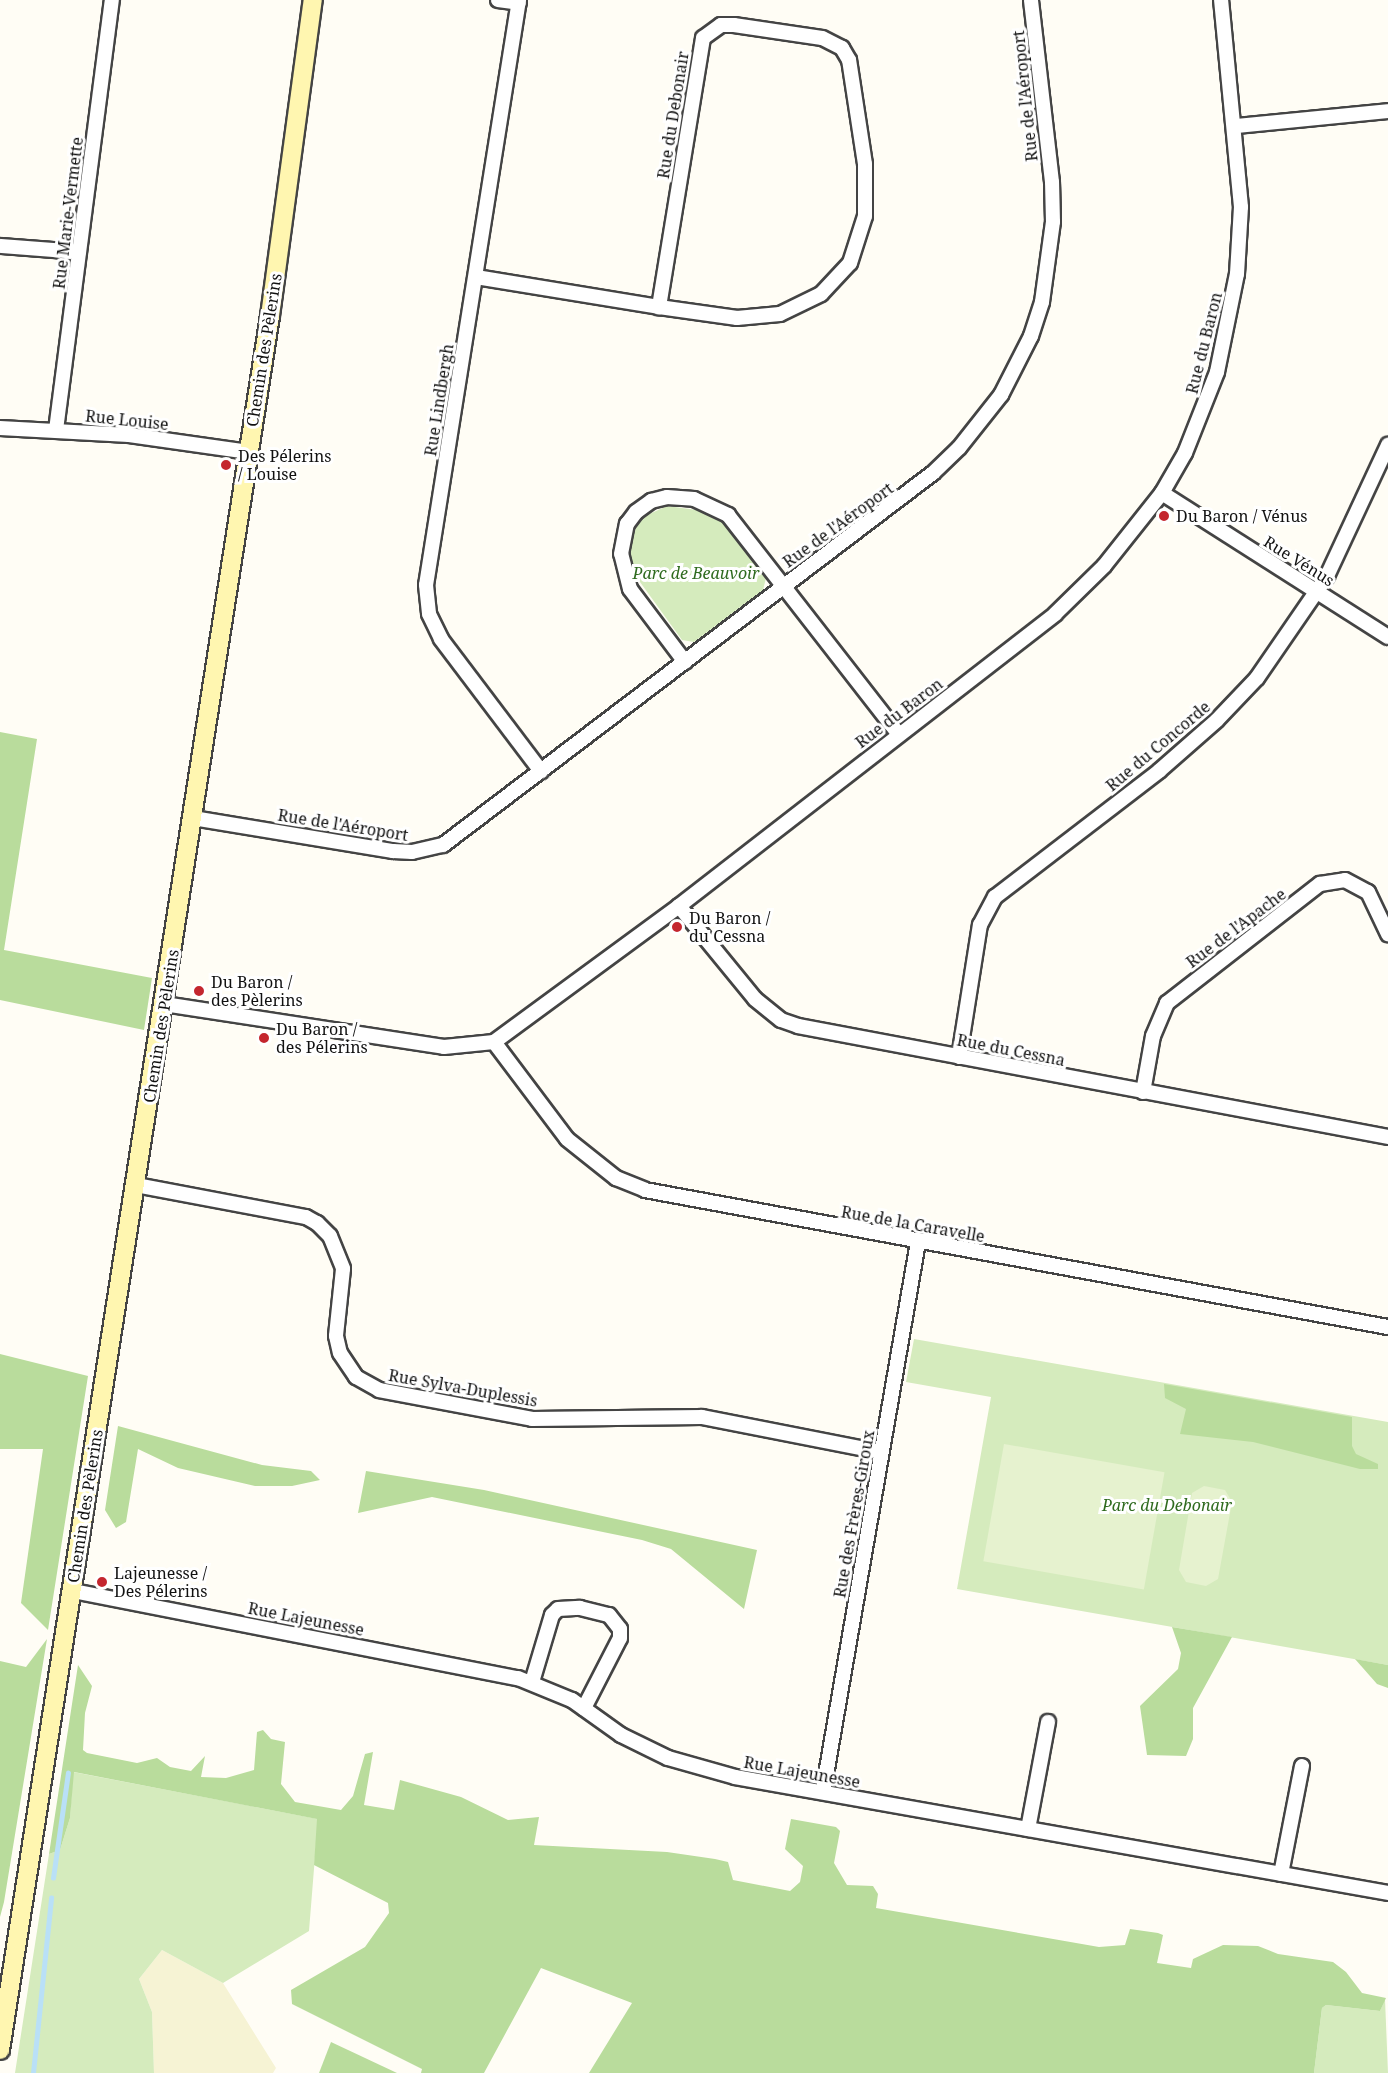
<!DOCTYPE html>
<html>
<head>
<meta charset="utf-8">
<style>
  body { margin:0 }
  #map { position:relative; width:1388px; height:2073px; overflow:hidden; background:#fffdf5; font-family:"Noto Serif",serif }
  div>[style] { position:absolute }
  .farmland>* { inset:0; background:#f6f3d4 }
  .green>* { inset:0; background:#d5ebbd }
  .forest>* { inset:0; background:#b9dc9c }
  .pitch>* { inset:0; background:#e6f2cf; transform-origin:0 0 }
  .stream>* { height:4.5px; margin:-2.25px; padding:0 2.25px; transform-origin:2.25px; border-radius:2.25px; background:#b9e0f7 }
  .roads { filter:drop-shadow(2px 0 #444) drop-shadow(-2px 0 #444) drop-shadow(0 2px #444) drop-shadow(0 -2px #444) }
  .street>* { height:14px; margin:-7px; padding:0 7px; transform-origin:7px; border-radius:7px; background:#fff }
  .secondary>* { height:18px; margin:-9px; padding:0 9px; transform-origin:9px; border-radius:9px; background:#fff6b0 }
  .dots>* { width:16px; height:16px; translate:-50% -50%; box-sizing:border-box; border:3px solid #fff; border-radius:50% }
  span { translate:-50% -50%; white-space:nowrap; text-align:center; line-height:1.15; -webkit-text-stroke:6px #fff; paint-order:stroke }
  .street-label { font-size:16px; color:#111 }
  .poi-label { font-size:16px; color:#111 }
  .left { translate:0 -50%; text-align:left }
  .park-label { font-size:16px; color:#2f6b1f; font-style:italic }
</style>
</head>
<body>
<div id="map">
  <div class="farmland">
    <i style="clip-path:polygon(162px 1950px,223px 1983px,276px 2068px,273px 2073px,154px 2073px,152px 2012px,139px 1979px)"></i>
  </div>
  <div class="green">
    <i style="clip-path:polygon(667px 506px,697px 510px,723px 522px,766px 578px,763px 590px,694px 642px,682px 640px,632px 571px,629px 546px,637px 525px,645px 516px)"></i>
    <i style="clip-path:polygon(914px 1339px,1388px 1422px,1388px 1665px,957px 1589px,991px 1397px,906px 1382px)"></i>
    <i style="clip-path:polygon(73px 1772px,318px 1819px,309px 1931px,223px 1983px,162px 1950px,139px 1979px,152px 2012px,154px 2073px,15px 2073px,49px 1854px,60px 1850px,70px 1818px)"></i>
    <i style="clip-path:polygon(1385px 1999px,1388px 2073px,1314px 2073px,1322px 2008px,1326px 2005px,1380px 2011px)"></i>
  </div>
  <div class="forest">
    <i style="clip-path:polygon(0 732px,37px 739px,4px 950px,152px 978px,144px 1030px,0 1000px)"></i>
    <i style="clip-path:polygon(0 1354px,88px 1376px,48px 1630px,21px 1603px,43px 1449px,0 1449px)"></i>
    <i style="clip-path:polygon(1164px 1384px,1352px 1417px,1352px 1446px,1356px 1454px,1378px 1464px,1378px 1469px,1360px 1469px,1253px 1442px,1180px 1434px,1186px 1409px,1165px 1398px)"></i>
    <i style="clip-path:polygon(118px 1426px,262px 1465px,311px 1471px,320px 1480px,292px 1486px,255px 1486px,178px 1468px,138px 1449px,126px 1522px,116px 1528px,105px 1510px)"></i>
    <i style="clip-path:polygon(366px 1471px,484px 1490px,757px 1550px,744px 1609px,671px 1549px,642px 1540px,432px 1497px,358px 1513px)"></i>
    <i style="clip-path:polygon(1172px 1627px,1232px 1637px,1193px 1708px,1193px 1739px,1186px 1756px,1147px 1755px,1140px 1706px,1178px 1669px,1181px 1653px)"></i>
    <i style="clip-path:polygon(47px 1639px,4px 1902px,0 1917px,0 1661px,26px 1667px)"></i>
    <i style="clip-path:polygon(1355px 1659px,1388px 1665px,1388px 1688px,1377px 1684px)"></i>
    <i style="clip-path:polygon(78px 1665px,92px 1686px,85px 1713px,83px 1750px,87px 1753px,137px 1763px,157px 1758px,170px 1767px,191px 1771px,205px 1756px,201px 1777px,226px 1778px,254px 1770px,257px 1732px,263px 1730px,271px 1739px,285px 1742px,281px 1784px,295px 1802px,341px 1810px,353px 1796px,365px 1754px,373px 1752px,364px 1805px,394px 1810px,400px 1780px,461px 1797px,508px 1820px,539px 1817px,534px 1845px,667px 1852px,715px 1859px,728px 1862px,733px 1880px,790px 1891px,800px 1882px,803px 1866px,785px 1849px,791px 1819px,836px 1827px,840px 1831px,834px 1863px,847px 1885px,873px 1886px,878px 1894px,876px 1908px,1099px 1947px,1125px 1945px,1130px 1929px,1158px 1933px,1163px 1935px,1157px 1963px,1191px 1968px,1193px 1959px,1223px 1945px,1258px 1946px,1278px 1954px,1333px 1962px,1346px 1972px,1362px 1993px,1386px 1998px,1380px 2011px,1326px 2005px,1322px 2008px,1314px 2073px,589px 2073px,632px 2003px,541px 1968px,484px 2073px,421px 2073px,422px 2069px,292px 2004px,291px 1990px,365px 1947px,389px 1913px,388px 1903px,314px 1865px,317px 1819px,74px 1772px,70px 1818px,60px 1850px,49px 1854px)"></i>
    <i style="clip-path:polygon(331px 2042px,397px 2073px,319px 2073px)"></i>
  </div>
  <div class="pitch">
    <i style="left:1004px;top:1444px;width:163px;height:119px;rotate:10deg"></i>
    <i style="clip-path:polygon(1204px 1486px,1225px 1490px,1232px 1502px,1218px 1579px,1206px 1586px,1186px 1582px,1179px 1570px,1192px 1493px)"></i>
  </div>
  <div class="stream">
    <i style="left:53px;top:1878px;width:106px;rotate:-81.9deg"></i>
    <i style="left:33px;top:2073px;width:176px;rotate:-84.1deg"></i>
  </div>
  <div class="roads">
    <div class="street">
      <i style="left:498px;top:0;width:21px;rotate:8deg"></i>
      <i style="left:519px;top:0;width:592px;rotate:99.03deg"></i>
      <i style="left:426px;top:585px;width:29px;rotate:84deg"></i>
      <i style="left:429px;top:614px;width:28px;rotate:64deg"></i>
      <i style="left:441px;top:639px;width:166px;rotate:52.9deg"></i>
      <i style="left:1236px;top:126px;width:153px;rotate:-5.6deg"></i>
      <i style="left:0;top:246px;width:79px;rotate:4.3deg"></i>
      <i style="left:476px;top:277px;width:185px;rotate:9.3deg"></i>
      <i style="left:659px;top:307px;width:79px;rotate:8deg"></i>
      <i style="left:737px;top:318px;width:43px;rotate:-5.3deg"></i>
      <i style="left:780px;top:314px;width:46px;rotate:-26deg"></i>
      <i style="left:821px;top:294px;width:42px;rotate:-46.9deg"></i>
      <i style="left:850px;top:263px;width:49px;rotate:-72.3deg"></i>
      <i style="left:865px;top:216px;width:52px;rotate:-90deg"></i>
      <i style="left:865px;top:164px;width:105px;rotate:-98.7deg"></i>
      <i style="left:849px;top:60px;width:14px;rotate:-120deg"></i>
      <i style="left:842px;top:48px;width:22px;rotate:-153deg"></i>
      <i style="left:822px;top:38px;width:89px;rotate:-171.6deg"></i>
      <i style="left:734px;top:25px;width:13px;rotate:180deg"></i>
      <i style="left:721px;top:25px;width:22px;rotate:144deg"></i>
      <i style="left:703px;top:38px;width:273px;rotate:99.3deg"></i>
      <i style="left:0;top:428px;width:129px;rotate:3.1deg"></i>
      <i style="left:129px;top:435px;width:121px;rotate:8.1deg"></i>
      <i style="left:56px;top:430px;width:434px;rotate:-82.6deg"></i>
      <i style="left:1162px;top:493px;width:268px;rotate:32.5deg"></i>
      <i style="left:685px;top:662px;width:91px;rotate:-127deg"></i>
      <i style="left:630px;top:589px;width:36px;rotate:-104deg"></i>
      <i style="left:621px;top:554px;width:31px;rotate:-79deg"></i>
      <i style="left:627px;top:524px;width:15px;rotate:-53deg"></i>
      <i style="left:636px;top:512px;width:19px;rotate:-36deg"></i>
      <i style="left:651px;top:501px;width:16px;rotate:-14deg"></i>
      <i style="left:667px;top:497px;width:27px;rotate:4deg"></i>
      <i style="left:694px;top:499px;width:38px;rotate:25deg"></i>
      <i style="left:728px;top:515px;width:276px;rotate:52.1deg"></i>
      <i style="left:193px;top:818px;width:203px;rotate:9.4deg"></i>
      <i style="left:393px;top:851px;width:19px;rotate:3deg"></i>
      <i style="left:412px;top:852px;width:32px;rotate:-13deg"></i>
      <i style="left:443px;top:845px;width:615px;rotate:-37.21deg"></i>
      <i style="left:933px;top:473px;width:36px;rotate:-44deg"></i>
      <i style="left:959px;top:448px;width:68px;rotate:-51.6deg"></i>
      <i style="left:1001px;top:395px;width:66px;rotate:-63deg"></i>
      <i style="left:1031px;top:336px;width:36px;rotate:-72deg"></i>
      <i style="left:1042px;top:302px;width:81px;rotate:-82.2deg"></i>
      <i style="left:1053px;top:222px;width:40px;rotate:-91.4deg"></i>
      <i style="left:1052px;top:182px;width:183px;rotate:-96.6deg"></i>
      <i style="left:679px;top:906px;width:120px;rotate:50.7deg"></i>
      <i style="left:755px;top:999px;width:33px;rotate:39deg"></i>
      <i style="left:781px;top:1020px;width:18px;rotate:19deg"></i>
      <i style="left:798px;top:1026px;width:600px;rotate:10.65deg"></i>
      <i style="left:164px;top:1004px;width:283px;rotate:8.7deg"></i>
      <i style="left:444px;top:1047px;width:50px;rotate:-5.7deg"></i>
      <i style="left:494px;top:1042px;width:230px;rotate:-36.3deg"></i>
      <i style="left:679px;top:906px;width:476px;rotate:-37.8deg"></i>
      <i style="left:1055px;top:614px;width:69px;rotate:-44.4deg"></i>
      <i style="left:1104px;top:566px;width:93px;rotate:-51.5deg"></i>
      <i style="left:1162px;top:493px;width:46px;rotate:-60.1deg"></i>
      <i style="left:1185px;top:453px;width:87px;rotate:-68.4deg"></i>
      <i style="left:1217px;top:372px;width:100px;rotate:-78.5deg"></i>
      <i style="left:1237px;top:274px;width:67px;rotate:-86.6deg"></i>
      <i style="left:1241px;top:207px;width:208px;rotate:-95.5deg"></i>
      <i style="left:494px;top:1042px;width:121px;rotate:53deg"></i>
      <i style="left:567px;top:1139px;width:63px;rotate:38.5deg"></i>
      <i style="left:616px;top:1178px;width:31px;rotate:22deg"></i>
      <i style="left:645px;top:1190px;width:756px;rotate:10.45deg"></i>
      <i style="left:959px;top:1057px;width:134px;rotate:-81deg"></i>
      <i style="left:980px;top:925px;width:32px;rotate:-62deg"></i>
      <i style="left:995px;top:897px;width:207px;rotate:-37.5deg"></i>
      <i style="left:1159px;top:771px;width:77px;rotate:-41.3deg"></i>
      <i style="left:1217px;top:720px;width:58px;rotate:-46.4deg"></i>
      <i style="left:1257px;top:678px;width:124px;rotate:-55.5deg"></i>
      <i style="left:1327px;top:576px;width:145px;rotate:-65deg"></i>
      <i style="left:1143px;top:1092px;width:57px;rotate:-79.9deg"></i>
      <i style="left:1153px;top:1036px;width:36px;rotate:-67deg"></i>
      <i style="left:1167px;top:1003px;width:194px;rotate:-37.9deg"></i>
      <i style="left:1320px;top:884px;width:25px;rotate:-9deg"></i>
      <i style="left:1345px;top:880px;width:26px;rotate:28deg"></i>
      <i style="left:1368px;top:892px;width:47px;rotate:64.5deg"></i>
      <i style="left:136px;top:1185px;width:173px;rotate:10.7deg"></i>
      <i style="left:306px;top:1217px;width:13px;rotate:29deg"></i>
      <i style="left:317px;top:1223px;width:18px;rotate:45deg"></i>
      <i style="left:330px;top:1236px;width:35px;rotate:68deg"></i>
      <i style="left:343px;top:1269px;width:67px;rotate:96deg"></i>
      <i style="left:336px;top:1336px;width:17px;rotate:77deg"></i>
      <i style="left:340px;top:1353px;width:29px;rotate:56deg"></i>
      <i style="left:356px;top:1377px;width:26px;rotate:29deg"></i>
      <i style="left:379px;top:1390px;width:156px;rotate:10.7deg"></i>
      <i style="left:532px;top:1419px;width:170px;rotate:-0.7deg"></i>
      <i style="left:702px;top:1417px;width:182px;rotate:11.1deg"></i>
      <i style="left:73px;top:1591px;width:453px;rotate:11.1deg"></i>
      <i style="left:518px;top:1678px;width:58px;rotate:22.2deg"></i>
      <i style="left:572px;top:1700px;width:60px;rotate:35.5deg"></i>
      <i style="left:621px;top:1735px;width:52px;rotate:26.1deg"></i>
      <i style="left:668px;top:1758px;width:70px;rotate:15.8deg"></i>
      <i style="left:735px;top:1777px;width:663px;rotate:10.07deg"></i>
      <i style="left:532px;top:1682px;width:70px;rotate:-73.4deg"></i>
      <i style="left:552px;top:1615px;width:8px;rotate:-45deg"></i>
      <i style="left:558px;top:1609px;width:22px;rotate:-3deg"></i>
      <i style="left:580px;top:1608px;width:30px;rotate:14deg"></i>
      <i style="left:609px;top:1615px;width:18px;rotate:52deg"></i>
      <i style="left:620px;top:1629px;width:9px;rotate:90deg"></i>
      <i style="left:620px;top:1638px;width:79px;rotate:117.2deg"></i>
      <i style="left:823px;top:1792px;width:558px;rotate:-80.2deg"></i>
      <i style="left:1028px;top:1829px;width:109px;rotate:-79.4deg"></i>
      <i style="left:1281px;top:1874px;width:110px;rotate:-79deg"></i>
    </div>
    <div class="secondary">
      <i style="left:0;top:2050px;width:1755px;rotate:-81.15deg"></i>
      <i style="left:270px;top:316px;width:319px;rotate:-82.3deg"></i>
    </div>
  </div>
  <div class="dots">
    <i style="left:226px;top:465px;background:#c4262e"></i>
    <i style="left:1164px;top:516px;background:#c4262e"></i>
    <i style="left:677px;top:927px;background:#c4262e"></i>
    <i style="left:199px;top:991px;background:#c4262e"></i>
    <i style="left:264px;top:1038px;background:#c4262e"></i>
    <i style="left:102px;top:1582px;background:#c4262e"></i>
  </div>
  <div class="street-label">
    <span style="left:1025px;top:96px;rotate:-96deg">Rue de l'Aéroport</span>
    <span style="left:673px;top:115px;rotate:-81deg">Rue du Debonair</span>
    <span style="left:68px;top:213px;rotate:-83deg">Rue Marie-Vermette</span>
    <span style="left:1204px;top:343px;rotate:-76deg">Rue du Baron</span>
    <span style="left:264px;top:350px;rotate:-81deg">Chemin des Pèlerins</span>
    <span style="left:439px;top:400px;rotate:-81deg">Rue Lindbergh</span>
    <span style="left:127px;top:420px;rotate:6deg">Rue Louise</span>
    <span style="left:838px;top:525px;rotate:-36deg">Rue de l'Aéroport</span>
    <span style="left:1299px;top:561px;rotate:32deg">Rue Vénus</span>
    <span style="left:899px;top:713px;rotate:-37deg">Rue du Baron</span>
    <span style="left:1158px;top:746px;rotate:-40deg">Rue du Concorde</span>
    <span style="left:343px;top:825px;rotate:9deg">Rue de l'Aéroport</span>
    <span style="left:1236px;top:928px;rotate:-37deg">Rue de l'Apache</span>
    <span style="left:161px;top:1026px;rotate:-81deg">Chemin des Pèlerins</span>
    <span style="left:1011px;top:1050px;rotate:11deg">Rue du Cessna</span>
    <span style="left:913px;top:1224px;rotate:10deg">Rue de la Caravelle</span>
    <span style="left:463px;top:1388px;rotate:10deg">Rue Sylva-Duplessis</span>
    <span style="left:85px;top:1506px;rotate:-81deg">Chemin des Pèlerins</span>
    <span style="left:854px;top:1514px;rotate:-80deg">Rue des Frères-Giroux</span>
    <span style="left:306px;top:1619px;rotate:11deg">Rue Lajeunesse</span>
    <span style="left:802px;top:1772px;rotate:10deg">Rue Lajeunesse</span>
  </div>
  <div class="poi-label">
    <span class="left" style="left:238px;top:465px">Des Pélerins<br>/ Louise</span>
    <span class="left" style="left:1176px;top:516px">Du Baron / Vénus</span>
    <span class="left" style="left:689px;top:927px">Du Baron /<br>du Cessna</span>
    <span class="left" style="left:211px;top:991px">Du Baron /<br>des Pèlerins</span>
    <span class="left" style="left:276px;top:1038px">Du Baron /<br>des Pélerins</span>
    <span class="left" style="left:114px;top:1582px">Lajeunesse /<br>Des Pélerins</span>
  </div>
  <div class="park-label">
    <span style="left:696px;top:573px">Parc de Beauvoir</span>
    <span style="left:1167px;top:1505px">Parc du Debonair</span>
  </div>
</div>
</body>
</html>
